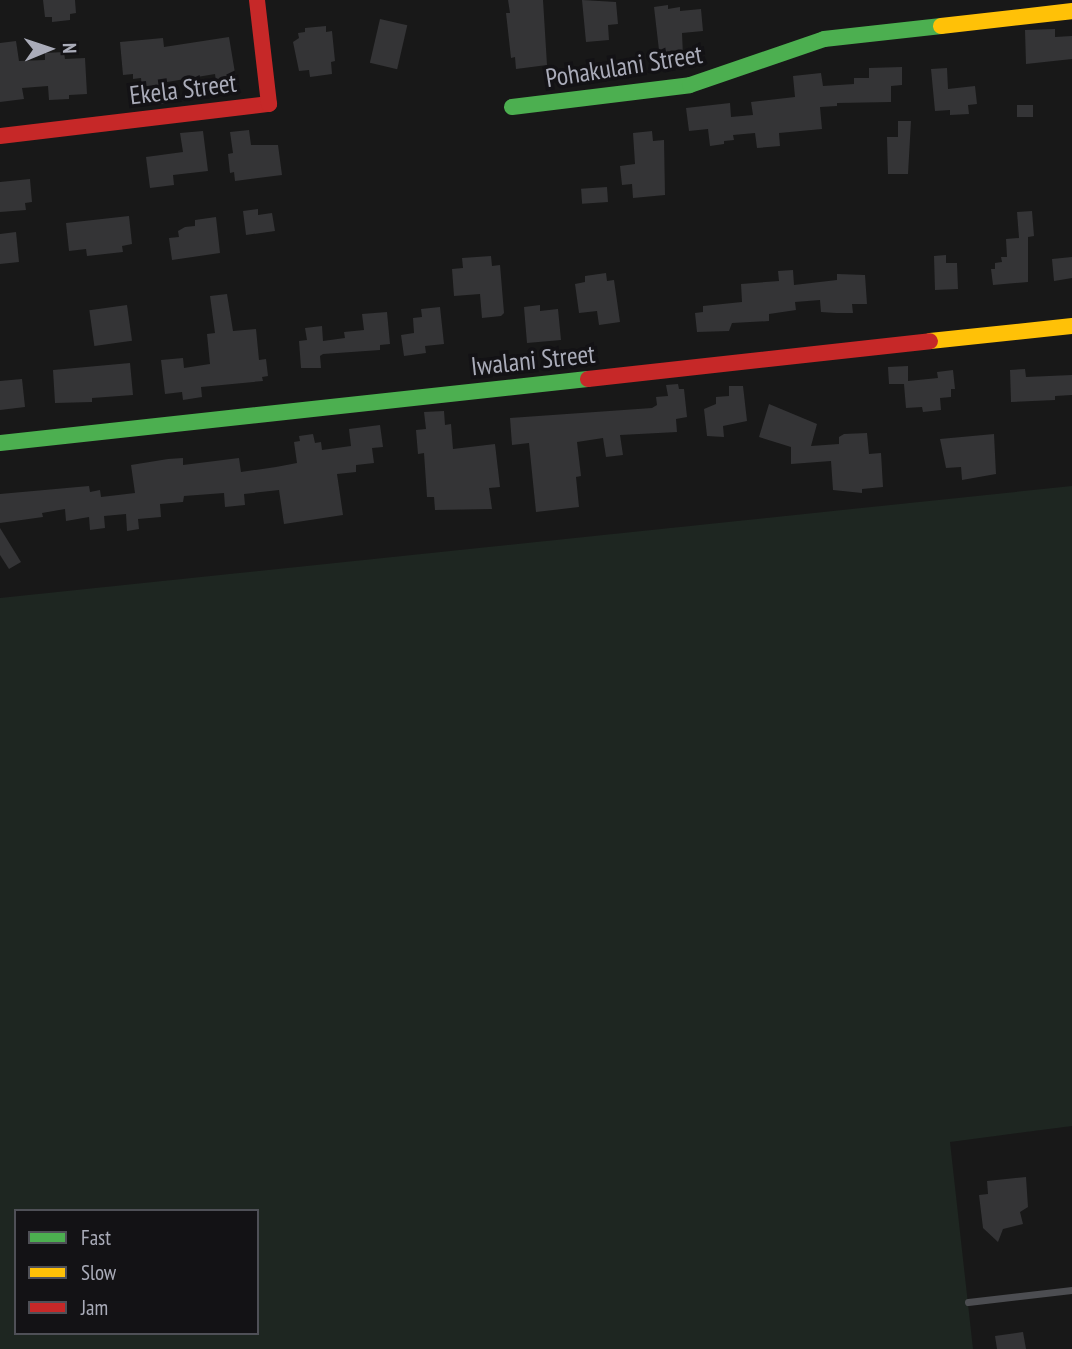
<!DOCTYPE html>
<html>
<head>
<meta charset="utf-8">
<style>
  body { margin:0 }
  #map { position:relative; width:1072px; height:1349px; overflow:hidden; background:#181818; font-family:"PT Sans Narrow",sans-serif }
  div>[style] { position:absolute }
  .green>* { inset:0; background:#1e2621 }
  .building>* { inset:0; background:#343436; transform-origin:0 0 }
  .lane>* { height:7px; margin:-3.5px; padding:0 3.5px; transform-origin:3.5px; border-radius:3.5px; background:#4c4d51 }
  .fast>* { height:16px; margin:-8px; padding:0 8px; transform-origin:8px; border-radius:8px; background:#4caf50 }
  .slow>* { height:16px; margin:-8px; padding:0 8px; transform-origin:8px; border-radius:8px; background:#ffc107 }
  .jam>* { height:16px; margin:-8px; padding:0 8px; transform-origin:8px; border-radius:8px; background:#c62828 }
  span { translate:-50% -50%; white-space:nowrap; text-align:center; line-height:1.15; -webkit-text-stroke:7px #131215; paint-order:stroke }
  .street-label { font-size:26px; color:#aaacb9 }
  .legend { position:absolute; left:14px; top:1209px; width:245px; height:126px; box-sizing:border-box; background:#131215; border:2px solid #4f5057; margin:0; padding:9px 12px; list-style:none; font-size:21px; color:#aaacb9 }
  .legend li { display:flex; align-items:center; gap:14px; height:35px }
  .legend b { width:35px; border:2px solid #4f5057 }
  .north { position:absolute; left:14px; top:14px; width:70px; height:70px; -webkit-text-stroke:5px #131215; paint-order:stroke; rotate:88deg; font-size:19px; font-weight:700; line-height:28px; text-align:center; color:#aaacb9 }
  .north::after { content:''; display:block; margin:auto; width:24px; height:32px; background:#aaacb9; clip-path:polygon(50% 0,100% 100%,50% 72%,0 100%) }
</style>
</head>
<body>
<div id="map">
  <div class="green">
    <i style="clip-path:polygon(evenodd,1072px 486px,1072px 1126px,950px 1142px,973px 1349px,0 1349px,0 598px,1072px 486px,16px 1211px,257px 1211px,257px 1333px,16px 1333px,16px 1211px)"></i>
  </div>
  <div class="building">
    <i style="clip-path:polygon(43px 0,75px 0,76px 13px,70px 14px,70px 20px,52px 22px,52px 17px,45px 17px)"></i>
    <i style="clip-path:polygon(508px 0,543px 0,547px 65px,516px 69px,515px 57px,511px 58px,506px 13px,510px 13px)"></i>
    <i style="clip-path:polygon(582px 0,616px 2px,618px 24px,608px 25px,609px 40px,586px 42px)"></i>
    <i style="clip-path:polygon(668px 5px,668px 9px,680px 7px,680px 11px,701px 9px,703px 31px,682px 33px,683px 56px,660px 59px,654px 7px)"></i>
    <i style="left:380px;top:19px;width:28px;height:45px;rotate:13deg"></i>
    <i style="clip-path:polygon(326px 26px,326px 32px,332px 31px,335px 61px,331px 62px,332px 74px,310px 77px,309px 70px,299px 71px,293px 42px,299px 38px,298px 33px,305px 32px,305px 28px)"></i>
    <i style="clip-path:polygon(1055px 29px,1055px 37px,1072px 36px,1072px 59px,1026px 64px,1025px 30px)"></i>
    <i style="clip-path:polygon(229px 37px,236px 79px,216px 82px,215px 74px,167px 82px,169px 103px,151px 105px,150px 90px,142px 91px,141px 78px,133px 79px,133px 74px,123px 75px,120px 42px,163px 38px,164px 47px)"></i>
    <i style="clip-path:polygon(16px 41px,19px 61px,45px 60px,45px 53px,64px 52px,65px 59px,85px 58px,87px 94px,69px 95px,69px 99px,49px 100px,48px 86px,22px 88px,24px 99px,0 102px,0 43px)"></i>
    <i style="clip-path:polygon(902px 67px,902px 85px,891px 86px,891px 102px,837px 103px,837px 106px,820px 107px,822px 129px,779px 133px,780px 146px,757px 148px,755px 133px,733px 135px,734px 140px,724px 141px,724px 144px,710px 146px,708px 129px,689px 131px,686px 108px,730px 103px,731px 117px,753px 115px,751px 102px,795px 97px,793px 76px,821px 73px,823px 86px,854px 84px,854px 78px,869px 78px,869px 68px)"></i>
    <i style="clip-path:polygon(947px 68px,948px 89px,975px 86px,977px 104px,968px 105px,969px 114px,950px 115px,950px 110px,935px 111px,931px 69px)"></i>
    <i style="left:1033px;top:105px;width:12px;height:16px;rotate:90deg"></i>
    <i style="clip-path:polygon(898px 121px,911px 121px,908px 174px,888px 174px,887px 137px,898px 137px)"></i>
    <i style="clip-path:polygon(249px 130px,251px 145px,278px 145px,282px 175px,235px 181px,234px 172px,230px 173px,228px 154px,233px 153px,230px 132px)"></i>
    <i style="clip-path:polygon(203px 131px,208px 171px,173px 175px,174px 185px,150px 188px,146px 157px,183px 152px,180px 133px)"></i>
    <i style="clip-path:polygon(652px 131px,653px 141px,664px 140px,665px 195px,633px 198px,632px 184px,622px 185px,620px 166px,635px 164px,633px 133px)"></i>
    <i style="clip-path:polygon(30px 179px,32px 202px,25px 203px,26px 210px,0 212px,0 182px)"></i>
    <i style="left:607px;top:187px;width:15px;height:26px;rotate:86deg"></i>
    <i style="clip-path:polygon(258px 209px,258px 215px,272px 213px,275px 231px,246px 235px,243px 211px)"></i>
    <i style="clip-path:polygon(1032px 211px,1034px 236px,1028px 237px,1028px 282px,993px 285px,991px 269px,995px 269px,995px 263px,1002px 262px,1001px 257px,1007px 257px,1006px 239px,1019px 238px,1017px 212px)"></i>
    <i style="clip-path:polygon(129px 216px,132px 244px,122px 246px,123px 252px,87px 256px,86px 249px,69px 251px,66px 223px)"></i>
    <i style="clip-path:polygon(216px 217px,220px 253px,172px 260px,169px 238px,179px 237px,178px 231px,185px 227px,195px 226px,195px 220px)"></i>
    <i style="clip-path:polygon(16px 232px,19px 262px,0 264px,0 234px)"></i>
    <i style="clip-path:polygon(946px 255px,946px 263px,957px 263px,958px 289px,935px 290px,934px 256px)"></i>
    <i style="clip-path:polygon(491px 256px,492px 266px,500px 265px,504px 313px,501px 316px,482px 318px,480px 294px,454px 296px,452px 269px,463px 268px,462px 258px)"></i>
    <i style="clip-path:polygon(1072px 257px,1072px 278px,1054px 281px,1052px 259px)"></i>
    <i style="clip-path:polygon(793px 270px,794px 285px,837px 280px,837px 274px,865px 275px,867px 304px,852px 304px,853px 313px,836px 313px,821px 312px,820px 300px,795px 302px,796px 310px,769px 314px,769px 321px,732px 323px,729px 331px,697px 332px,695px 313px,703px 312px,703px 306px,742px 302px,741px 284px,779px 281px,778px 271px)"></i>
    <i style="clip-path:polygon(606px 273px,607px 281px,614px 280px,620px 322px,599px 325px,597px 311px,579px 313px,575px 284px,585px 282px,585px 276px)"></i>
    <i style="clip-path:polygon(227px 294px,233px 331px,256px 329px,259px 360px,266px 359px,268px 376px,262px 377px,263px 381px,201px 387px,202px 397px,183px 400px,182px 392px,165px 394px,161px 360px,183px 358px,184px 368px,210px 364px,207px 334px,215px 333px,210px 296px)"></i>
    <i style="left:127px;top:305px;width:36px;height:38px;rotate:82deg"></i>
    <i style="clip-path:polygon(540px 305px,540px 311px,558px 309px,561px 340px,527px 343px,524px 307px)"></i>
    <i style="clip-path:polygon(440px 307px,444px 344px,425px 346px,426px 353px,404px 356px,401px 335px,414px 333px,413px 318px,422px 317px,421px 309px)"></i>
    <i style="clip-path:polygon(387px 312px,390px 344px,380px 345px,380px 350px,323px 354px,320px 356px,321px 368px,301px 368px,299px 341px,307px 340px,305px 328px,322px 326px,323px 341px,345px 338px,344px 332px,364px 330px,362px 314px)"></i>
    <i style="clip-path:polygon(130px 363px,133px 395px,92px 398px,92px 402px,55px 403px,53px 370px)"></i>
    <i style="clip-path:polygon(908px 366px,908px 381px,938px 378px,937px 372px,953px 370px,955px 389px,951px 389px,951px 397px,940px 398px,941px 410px,923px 412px,922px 407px,906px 408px,904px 384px,889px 384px,888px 367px)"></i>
    <i style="clip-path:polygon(1025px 369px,1026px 377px,1072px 375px,1072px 395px,1055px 396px,1055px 400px,1011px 402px,1010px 370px)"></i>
    <i style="clip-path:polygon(22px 379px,25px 407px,0 410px,0 381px)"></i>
    <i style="clip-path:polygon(678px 384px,679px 389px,684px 389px,687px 417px,676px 419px,677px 432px,620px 435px,623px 455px,606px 457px,603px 438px,577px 442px,581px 476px,576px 477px,579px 507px,536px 512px,529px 443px,512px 445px,510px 418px,652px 408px,657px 405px,656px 397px,668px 396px,666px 385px)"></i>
    <i style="clip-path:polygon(729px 386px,743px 386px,747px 421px,723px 426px,724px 437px,707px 436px,704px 409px,716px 404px,716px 397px,729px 396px)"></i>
    <i style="clip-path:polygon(769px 404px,817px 424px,811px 446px,839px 444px,839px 437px,844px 434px,867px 433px,869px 454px,881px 453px,883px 487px,862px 489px,862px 493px,833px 490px,831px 461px,791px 464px,791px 447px,759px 437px)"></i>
    <i style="clip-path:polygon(444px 411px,445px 425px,451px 424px,453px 449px,495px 444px,500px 487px,489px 488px,492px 509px,435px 510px,434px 497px,427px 497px,424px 453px,418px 454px,416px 430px,426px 429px,424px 412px)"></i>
    <i style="clip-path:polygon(380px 425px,383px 447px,372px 448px,374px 463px,356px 465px,356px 472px,337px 474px,343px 515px,284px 524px,279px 490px,244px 494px,245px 505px,225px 507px,224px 493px,184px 496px,183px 502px,160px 504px,161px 517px,138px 519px,139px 529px,127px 531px,126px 514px,104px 516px,105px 528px,90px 530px,89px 517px,66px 521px,65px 509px,42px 513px,43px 517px,0 523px,0 494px,89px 486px,90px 492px,100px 490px,101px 497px,135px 493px,131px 465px,168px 459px,183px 458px,183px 465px,239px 458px,241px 472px,276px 467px,297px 463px,294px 442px,300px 441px,299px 436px,313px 434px,315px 443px,321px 442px,322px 450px,351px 446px,349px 429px)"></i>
    <i style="clip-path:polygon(994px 434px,996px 474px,962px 480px,961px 467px,946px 468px,940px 439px)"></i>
    <i style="clip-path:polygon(0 528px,21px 562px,9px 569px,0 555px)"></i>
    <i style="clip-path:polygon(1026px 1177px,1028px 1207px,1020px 1212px,1023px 1224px,1003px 1229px,998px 1242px,983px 1228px,979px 1195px,988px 1194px,987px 1181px)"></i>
    <i style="clip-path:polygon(1023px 1332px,1026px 1349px,997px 1349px,995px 1336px)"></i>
  </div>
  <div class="lane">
    <i style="left:968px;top:1302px;width:105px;rotate:-6.6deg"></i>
  </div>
  <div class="fast">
    <i style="left:512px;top:107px;width:179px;rotate:-7deg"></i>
    <i style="left:690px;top:85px;width:142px;rotate:-18.9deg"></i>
    <i style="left:824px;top:39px;width:118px;rotate:-6.3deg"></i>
    <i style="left:0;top:443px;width:591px;rotate:-6.21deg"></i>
  </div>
  <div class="slow">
    <i style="left:941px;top:26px;width:132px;rotate:-6.5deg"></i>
    <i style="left:930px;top:341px;width:143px;rotate:-6deg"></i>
  </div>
  <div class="jam">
    <i style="left:0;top:136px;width:271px;rotate:-6.8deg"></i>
    <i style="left:269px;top:104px;width:105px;rotate:-96.6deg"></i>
    <i style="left:588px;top:379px;width:344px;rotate:-6.3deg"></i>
  </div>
  <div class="street-label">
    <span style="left:624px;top:66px;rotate:-9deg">Pohakulani Street</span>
    <span style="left:183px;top:89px;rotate:-7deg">Ekela Street</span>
    <span style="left:533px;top:360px;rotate:-6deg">Iwalani Street</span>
  </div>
  <ul class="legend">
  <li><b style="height:9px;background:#4caf50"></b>Fast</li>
  <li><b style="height:9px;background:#ffc107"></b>Slow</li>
  <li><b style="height:9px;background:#c62828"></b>Jam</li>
  </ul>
  <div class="north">N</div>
</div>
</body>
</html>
